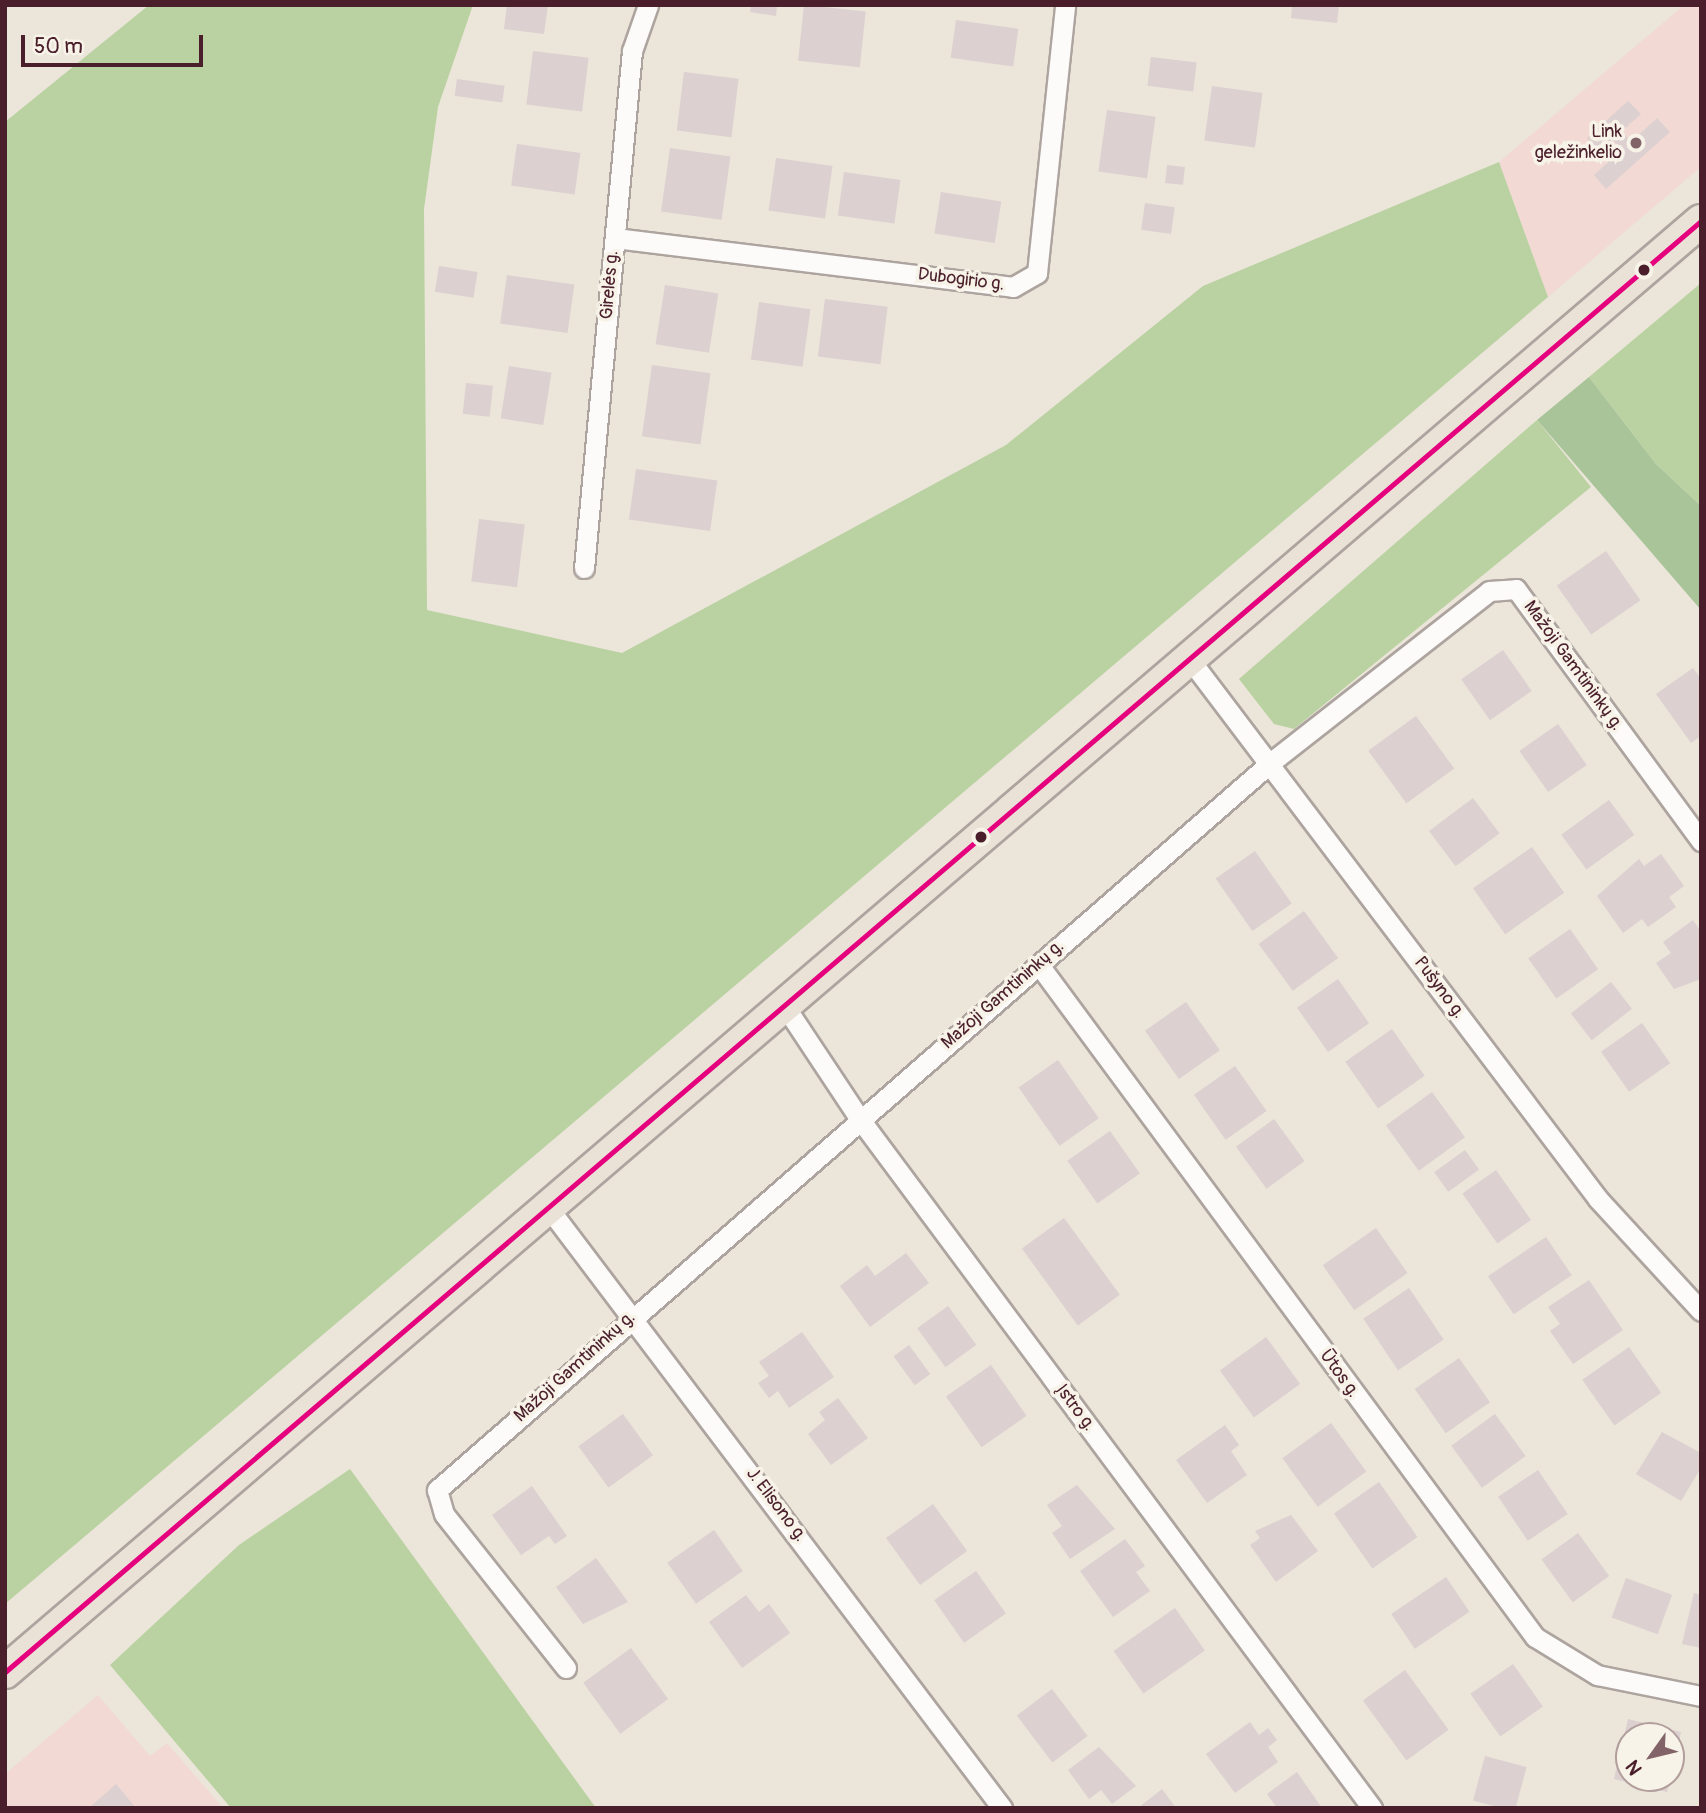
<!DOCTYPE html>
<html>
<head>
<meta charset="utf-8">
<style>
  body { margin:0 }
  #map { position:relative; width:1706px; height:1813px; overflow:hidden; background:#ebe5da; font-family:Pangolin,sans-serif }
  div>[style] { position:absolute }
  .built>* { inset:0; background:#f2d9d4 }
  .green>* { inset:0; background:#bad2a1 }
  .forest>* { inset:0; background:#aac49a }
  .building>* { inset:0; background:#dcd0d0; transform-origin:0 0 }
  .roads { filter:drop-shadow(2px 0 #ada49f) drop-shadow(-2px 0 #ada49f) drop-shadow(0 2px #ada49f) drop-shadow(0 -2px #ada49f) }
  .minor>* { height:19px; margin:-9.5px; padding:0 9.5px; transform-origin:9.5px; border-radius:9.5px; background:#fcfbf9 }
  .trunk>* { height:32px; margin:-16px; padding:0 16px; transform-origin:16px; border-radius:16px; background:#ebe2d7 }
  .bus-1>* { height:5px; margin:-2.5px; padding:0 2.5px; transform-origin:2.5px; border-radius:2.5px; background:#e5007d }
  .dots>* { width:19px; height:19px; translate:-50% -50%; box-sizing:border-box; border:4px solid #f7f3e8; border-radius:50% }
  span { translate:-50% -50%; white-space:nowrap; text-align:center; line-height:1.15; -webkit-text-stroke:7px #f7f3e8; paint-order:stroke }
  .poi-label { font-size:18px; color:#4a1f2b }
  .right { translate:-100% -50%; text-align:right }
  .street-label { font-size:18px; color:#4a1f2b }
  .frame { position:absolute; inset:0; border:7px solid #4a1f2b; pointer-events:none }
  .north { position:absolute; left:1615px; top:1722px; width:70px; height:70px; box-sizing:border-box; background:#f7f3e8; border:2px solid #b29e9c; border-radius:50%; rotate:236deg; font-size:19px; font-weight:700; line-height:28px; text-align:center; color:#4a1f2b }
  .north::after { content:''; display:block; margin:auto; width:24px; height:32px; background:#826468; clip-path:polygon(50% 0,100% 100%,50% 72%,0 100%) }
  .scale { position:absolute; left:21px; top:35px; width:182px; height:32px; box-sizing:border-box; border:4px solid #4a1f2b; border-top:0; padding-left:9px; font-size:21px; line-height:24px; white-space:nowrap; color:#4a1f2b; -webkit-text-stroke:5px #f7f3e8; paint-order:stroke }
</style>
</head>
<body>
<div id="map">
  <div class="built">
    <i style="clip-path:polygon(1684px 5px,1701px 5px,1701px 167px,1548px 297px,1499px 162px)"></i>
    <i style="clip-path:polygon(98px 1695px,150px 1756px,167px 1743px,223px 1808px,5px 1808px,5px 1774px)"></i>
  </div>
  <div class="green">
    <i style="clip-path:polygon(149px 5px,473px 5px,438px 107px,424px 209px,427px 610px,622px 653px,1006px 445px,1203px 286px,1499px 162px,1548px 297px,5px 1604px,5px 122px)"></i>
    <i style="clip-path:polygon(1701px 283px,1701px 506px,1656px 464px,1589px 377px)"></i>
    <i style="clip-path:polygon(1537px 420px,1591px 487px,1294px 729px,1274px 724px,1239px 679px)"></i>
    <i style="clip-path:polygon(350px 1469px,596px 1808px,231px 1808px,110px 1665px,239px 1545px)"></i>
  </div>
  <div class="forest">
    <i style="clip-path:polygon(1589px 377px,1656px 464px,1701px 506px,1701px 610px,1537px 420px)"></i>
  </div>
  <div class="building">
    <i style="clip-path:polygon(507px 5px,548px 5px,544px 34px,504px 29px)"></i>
    <i style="clip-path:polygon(751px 5px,777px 5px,776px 16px,750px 12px)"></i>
    <i style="left:804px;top:5px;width:62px;height:56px;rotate:6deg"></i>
    <i style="clip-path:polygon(1292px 5px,1339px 5px,1337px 23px,1291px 18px)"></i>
    <i style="left:956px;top:20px;width:63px;height:38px;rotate:8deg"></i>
    <i style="left:533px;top:51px;width:56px;height:54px;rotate:7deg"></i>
    <i style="left:1151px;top:57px;width:46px;height:29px;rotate:7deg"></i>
    <i style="left:684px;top:72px;width:55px;height:59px;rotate:7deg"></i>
    <i style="left:457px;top:79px;width:48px;height:17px;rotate:8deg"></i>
    <i style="left:1212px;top:86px;width:51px;height:55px;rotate:8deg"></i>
    <i style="clip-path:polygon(1628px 101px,1641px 114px,1622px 131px,1631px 142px,1657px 118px,1670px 132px,1606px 189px,1594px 175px,1622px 150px,1613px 140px,1599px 152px,1587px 138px)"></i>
    <i style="left:1107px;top:110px;width:49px;height:62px;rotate:8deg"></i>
    <i style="left:517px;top:144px;width:64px;height:42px;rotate:8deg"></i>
    <i style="left:670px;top:148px;width:61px;height:64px;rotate:8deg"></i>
    <i style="left:776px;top:158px;width:57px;height:53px;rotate:8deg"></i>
    <i style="left:1167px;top:165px;width:18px;height:18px;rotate:6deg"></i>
    <i style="left:844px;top:172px;width:57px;height:44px;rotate:8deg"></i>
    <i style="left:941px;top:192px;width:61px;height:42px;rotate:9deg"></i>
    <i style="left:1145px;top:203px;width:30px;height:27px;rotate:8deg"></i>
    <i style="left:439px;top:266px;width:39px;height:26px;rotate:9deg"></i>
    <i style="left:507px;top:275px;width:68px;height:49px;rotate:8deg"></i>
    <i style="left:665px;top:285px;width:54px;height:60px;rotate:9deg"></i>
    <i style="left:825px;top:299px;width:63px;height:58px;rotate:7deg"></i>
    <i style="left:759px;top:302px;width:52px;height:58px;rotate:8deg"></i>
    <i style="left:652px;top:365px;width:59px;height:72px;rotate:8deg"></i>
    <i style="left:509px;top:366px;width:43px;height:53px;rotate:9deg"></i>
    <i style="left:466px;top:383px;width:27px;height:31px;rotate:6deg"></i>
    <i style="left:636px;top:469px;width:82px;height:51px;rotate:8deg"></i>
    <i style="left:479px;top:519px;width:46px;height:63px;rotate:7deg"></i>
    <i style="left:1606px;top:551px;width:60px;height:60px;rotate:55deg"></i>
    <i style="left:1503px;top:650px;width:50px;height:51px;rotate:55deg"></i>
    <i style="clip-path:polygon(1693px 668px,1701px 679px,1701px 736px,1691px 743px,1656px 694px)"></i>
    <i style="left:1416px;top:716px;width:65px;height:59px;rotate:54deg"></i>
    <i style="left:1558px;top:724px;width:50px;height:47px;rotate:55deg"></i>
    <i style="left:1473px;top:798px;width:44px;height:55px;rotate:53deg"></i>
    <i style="left:1609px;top:800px;width:43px;height:59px;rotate:54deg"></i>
    <i style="left:1532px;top:847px;width:56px;height:72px;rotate:55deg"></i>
    <i style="left:1255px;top:851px;width:64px;height:48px;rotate:55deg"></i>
    <i style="clip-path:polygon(1661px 854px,1684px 886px,1669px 897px,1676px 907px,1648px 927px,1642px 919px,1623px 933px,1597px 896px,1639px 859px,1644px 866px)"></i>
    <i style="left:1304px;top:911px;width:58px;height:56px;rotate:54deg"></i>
    <i style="clip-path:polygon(1693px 920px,1701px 932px,1701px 979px,1674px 989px,1656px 963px,1671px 953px,1663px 942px)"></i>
    <i style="left:1570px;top:929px;width:49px;height:51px;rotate:55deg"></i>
    <i style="left:1338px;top:979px;width:54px;height:50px;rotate:55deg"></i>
    <i style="left:1611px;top:982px;width:34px;height:51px;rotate:52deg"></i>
    <i style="left:1186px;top:1002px;width:59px;height:50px;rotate:55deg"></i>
    <i style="left:1642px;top:1023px;width:49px;height:50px;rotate:55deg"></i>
    <i style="left:1392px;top:1029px;width:57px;height:57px;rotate:55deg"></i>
    <i style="left:1058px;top:1060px;width:71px;height:48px;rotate:55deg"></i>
    <i style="left:1235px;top:1066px;width:55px;height:50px;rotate:55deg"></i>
    <i style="left:1432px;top:1092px;width:56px;height:57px;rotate:54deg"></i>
    <i style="left:1274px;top:1119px;width:52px;height:47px;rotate:54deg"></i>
    <i style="left:1110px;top:1131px;width:52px;height:52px;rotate:55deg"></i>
    <i style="left:1465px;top:1150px;width:24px;height:38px;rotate:54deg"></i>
    <i style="left:1496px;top:1170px;width:61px;height:41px;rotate:55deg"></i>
    <i style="left:1064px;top:1218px;width:95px;height:52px;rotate:54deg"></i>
    <i style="left:1376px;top:1228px;width:55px;height:65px;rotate:55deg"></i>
    <i style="left:1546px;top:1237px;width:46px;height:70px;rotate:56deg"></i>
    <i style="clip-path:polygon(906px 1253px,929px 1283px,870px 1327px,840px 1286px,867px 1265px,875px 1276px)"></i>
    <i style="clip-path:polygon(1589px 1280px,1623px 1330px,1573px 1364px,1550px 1331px,1560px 1324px,1548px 1307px)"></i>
    <i style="left:1409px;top:1288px;width:62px;height:55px;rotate:56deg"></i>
    <i style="left:948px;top:1306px;width:48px;height:38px;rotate:54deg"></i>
    <i style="clip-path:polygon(802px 1332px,834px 1377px,789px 1408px,778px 1391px,769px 1398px,758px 1383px,769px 1376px,759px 1362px)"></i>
    <i style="left:1266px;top:1337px;width:58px;height:57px;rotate:54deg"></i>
    <i style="left:909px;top:1345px;width:36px;height:19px;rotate:54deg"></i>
    <i style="left:1629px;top:1347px;width:56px;height:57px;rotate:55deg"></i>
    <i style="left:1459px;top:1358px;width:54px;height:54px;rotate:55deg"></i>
    <i style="left:991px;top:1365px;width:62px;height:55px;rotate:55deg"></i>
    <i style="clip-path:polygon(838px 1398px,868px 1438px,831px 1465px,808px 1434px,825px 1420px,819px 1412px)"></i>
    <i style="left:623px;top:1414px;width:51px;height:55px;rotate:54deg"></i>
    <i style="left:1495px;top:1414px;width:52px;height:54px;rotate:54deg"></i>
    <i style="left:1331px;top:1423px;width:60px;height:60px;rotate:54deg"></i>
    <i style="clip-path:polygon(1225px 1425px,1239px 1445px,1231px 1451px,1247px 1475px,1207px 1503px,1176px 1460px)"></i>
    <i style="clip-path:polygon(1662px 1432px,1701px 1453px,1701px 1468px,1681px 1501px,1636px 1474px)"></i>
    <i style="left:1538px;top:1470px;width:53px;height:48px;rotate:56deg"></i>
    <i style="left:1379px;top:1482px;width:67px;height:55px;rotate:55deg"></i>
    <i style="clip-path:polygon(1077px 1485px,1115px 1529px,1070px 1559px,1052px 1533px,1062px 1526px,1047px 1505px)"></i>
    <i style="clip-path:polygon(532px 1486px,567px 1536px,555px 1544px,549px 1536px,521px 1555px,492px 1515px)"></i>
    <i style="left:933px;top:1504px;width:58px;height:58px;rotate:54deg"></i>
    <i style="clip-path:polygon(1291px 1515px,1318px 1551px,1276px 1582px,1250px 1545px,1260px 1538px,1255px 1531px)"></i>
    <i style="left:714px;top:1530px;width:50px;height:57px;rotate:55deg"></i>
    <i style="left:1578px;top:1533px;width:53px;height:45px;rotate:54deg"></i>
    <i style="clip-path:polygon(1125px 1539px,1145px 1566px,1136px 1572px,1150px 1591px,1113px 1617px,1080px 1571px)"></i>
    <i style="clip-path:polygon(596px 1558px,628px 1602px,583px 1624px,556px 1587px)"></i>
    <i style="left:976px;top:1571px;width:52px;height:51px;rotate:55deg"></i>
    <i style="left:1446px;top:1577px;width:42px;height:66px;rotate:56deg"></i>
    <i style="left:1626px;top:1578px;width:49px;height:42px;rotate:20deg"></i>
    <i style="clip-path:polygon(1694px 1593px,1701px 1595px,1701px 1648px,1682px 1644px)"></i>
    <i style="clip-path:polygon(746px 1595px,759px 1612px,769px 1604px,790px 1633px,742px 1668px,709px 1622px)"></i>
    <i style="left:1175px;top:1608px;width:52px;height:75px;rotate:55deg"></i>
    <i style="left:631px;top:1648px;width:63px;height:59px;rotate:54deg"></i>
    <i style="left:1513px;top:1664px;width:52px;height:52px;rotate:55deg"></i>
    <i style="left:1405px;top:1670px;width:74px;height:52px;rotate:54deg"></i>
    <i style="left:1052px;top:1689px;width:59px;height:44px;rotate:53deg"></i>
    <i style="clip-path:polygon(1628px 1719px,1681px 1732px,1672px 1772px,1671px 1736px,1629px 1736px,1629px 1778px,1671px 1778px,1667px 1792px,1614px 1779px)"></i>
    <i style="clip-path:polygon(1250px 1722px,1259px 1735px,1268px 1728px,1277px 1740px,1268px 1747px,1278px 1762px,1235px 1793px,1206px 1754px)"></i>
    <i style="clip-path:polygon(1099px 1747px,1136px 1786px,1112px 1804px,1101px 1790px,1089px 1799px,1068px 1770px)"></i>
    <i style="left:1485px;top:1756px;width:43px;height:46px;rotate:15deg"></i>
    <i style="clip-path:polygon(1297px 1772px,1322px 1808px,1277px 1808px,1267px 1794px)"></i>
    <i style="clip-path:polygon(116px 1784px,136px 1808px,89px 1808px)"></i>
    <i style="clip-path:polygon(1162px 1789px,1176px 1808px,1138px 1808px)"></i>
  </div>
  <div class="roads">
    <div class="minor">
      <i style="left:615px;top:238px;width:401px;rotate:7deg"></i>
      <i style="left:1013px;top:287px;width:28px;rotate:-30deg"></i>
      <i style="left:1037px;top:273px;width:269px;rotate:-84deg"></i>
      <i style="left:584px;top:568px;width:519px;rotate:-84.7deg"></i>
      <i style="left:632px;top:51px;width:49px;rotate:-70.8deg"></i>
      <i style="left:1188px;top:657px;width:680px;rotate:52.89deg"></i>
      <i style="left:1598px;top:1199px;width:152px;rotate:47.4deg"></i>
      <i style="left:1039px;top:965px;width:835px;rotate:53.57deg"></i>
      <i style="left:1535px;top:1637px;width:73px;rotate:31.5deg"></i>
      <i style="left:1597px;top:1675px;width:106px;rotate:11.4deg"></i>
      <i style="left:784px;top:1005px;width:136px;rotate:56.4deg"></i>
      <i style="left:859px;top:1118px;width:860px;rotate:53.37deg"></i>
      <i style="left:547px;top:1206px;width:755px;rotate:52.92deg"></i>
      <i style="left:566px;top:1668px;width:196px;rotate:-128.4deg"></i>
      <i style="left:444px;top:1514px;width:25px;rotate:-106deg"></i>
      <i style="left:437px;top:1490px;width:1106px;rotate:-41.11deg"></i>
      <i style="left:1270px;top:763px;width:278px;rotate:-38.1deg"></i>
      <i style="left:1489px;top:591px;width:27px;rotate:-4deg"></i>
      <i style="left:1516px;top:589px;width:313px;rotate:53.7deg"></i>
    </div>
    <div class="trunk">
      <i style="left:5px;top:1672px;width:2232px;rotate:-40.55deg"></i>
    </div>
  </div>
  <div class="bus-1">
    <i style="left:5px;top:1672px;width:2232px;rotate:-40.55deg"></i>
  </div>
  <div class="dots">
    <i style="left:1636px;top:143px;background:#826468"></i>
    <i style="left:1644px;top:270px;background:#4a1f2b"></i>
    <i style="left:981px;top:837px;background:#4a1f2b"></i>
  </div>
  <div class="poi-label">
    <span class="right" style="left:1622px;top:143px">Link<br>geležinkelio</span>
  </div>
  <div class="street-label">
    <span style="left:961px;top:280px;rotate:7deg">Dubogirio g.</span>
    <span style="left:610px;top:285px;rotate:-85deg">Girelės g.</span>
    <span style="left:1573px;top:666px;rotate:54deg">Mažoji Gamtininkų g.</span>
    <span style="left:1439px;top:988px;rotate:53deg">Pušyno g.</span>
    <span style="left:1003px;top:995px;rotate:-41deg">Mažoji Gamtininkų g.</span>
    <span style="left:575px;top:1367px;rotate:-42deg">Mažoji Gamtininkų g.</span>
    <span style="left:1339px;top:1374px;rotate:54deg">Ūtos g.</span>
    <span style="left:1075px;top:1408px;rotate:53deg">Įstro g.</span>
    <span style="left:776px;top:1505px;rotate:53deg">J. Elisono g.</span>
  </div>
  <div class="frame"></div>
  <div class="north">N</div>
  <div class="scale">50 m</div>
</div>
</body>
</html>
